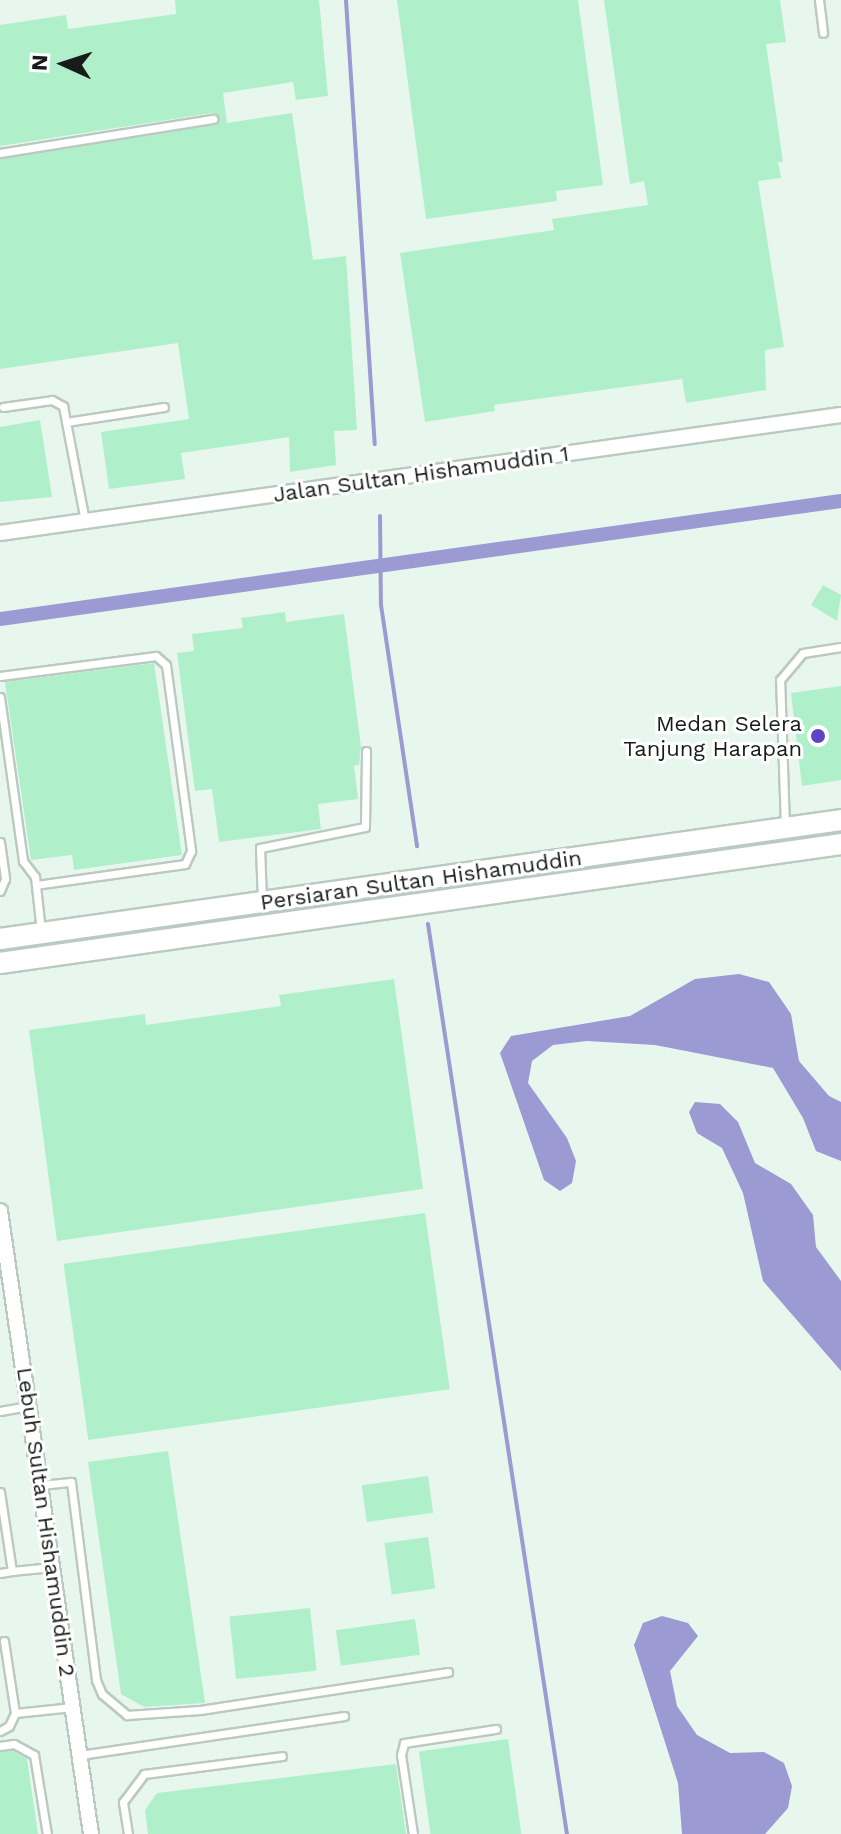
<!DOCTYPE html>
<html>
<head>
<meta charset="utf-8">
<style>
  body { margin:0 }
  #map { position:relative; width:841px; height:1834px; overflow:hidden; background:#e8f7ed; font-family:"Work Sans",sans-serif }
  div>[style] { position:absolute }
  .water>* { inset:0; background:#9b9ad2 }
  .stream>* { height:4px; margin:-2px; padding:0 2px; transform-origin:2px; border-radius:2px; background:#9b9ad2 }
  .canal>* { height:14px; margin:-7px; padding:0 7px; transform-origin:7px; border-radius:7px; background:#9b9ad2 }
  .building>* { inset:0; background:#aff0cb; transform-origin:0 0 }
  .roads { filter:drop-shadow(2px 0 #bbcac1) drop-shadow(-2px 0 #bbcac1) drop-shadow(0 2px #bbcac1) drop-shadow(0 -2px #bbcac1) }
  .lane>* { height:7px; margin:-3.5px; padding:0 3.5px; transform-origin:3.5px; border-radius:3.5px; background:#fff }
  .street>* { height:14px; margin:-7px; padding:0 7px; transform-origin:7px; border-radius:7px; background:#fff }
  .secondary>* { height:20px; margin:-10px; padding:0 10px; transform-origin:10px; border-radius:10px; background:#fff }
  .dots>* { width:22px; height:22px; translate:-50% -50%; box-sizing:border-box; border:4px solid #fff; border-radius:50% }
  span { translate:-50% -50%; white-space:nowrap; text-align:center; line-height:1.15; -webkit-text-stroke:6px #fff; paint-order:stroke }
  .street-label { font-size:22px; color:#171c19 }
  .poi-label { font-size:22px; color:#171c19 }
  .right { translate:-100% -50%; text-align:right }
  .north { position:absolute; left:24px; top:24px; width:80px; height:80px; -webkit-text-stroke:6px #fff; paint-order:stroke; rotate:273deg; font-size:22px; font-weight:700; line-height:32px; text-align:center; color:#171c19 }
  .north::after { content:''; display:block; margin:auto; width:28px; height:36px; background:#171c19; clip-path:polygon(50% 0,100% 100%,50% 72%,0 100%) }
</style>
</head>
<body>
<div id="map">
  <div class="water">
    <i style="clip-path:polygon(739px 974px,769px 982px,791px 1014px,799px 1061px,829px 1096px,841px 1102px,841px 1161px,816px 1151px,803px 1118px,773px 1068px,655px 1045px,587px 1041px,553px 1045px,532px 1061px,528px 1083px,567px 1138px,576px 1161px,572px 1183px,560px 1191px,544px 1180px,500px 1053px,511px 1036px,630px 1016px,695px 979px)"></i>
    <i style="clip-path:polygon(695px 1102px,720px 1104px,738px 1122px,755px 1163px,791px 1184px,813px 1215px,816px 1247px,841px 1281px,841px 1371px,763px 1281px,743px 1193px,722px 1148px,697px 1133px,689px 1112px)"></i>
    <i style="clip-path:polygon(662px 1616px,688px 1623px,698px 1636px,670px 1671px,677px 1706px,697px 1735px,730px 1753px,764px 1752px,784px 1763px,792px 1786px,788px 1808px,765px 1834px,682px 1834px,678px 1783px,634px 1645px,643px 1623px)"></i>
  </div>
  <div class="stream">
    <i style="left:346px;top:0;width:445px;rotate:86.3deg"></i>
    <i style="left:380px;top:516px;width:89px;rotate:89.4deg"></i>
    <i style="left:381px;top:605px;width:244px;rotate:81.5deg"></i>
    <i style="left:428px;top:924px;width:921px;rotate:81.32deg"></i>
  </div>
  <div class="canal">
    <i style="left:0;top:619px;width:849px;rotate:-7.99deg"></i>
  </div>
  <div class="building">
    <i style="clip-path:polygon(175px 0,319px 0,328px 96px,296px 100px,293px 82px,223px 93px,227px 123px,292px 113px,313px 260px,346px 256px,357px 430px,334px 431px,336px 465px,290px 472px,289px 437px,181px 453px,185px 479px,109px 489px,101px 432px,189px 419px,178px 343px,0 369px,0 159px,214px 125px,219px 117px,212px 113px,0 146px,0 25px,66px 15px,68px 29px,176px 14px)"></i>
    <i style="clip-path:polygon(397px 0,578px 0,603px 185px,556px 191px,557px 201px,426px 219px)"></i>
    <i style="clip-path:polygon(604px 0,780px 0,786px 42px,766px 44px,783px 162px,778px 162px,781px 178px,758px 181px,784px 347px,765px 350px,766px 390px,686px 403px,682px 379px,494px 405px,495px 411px,425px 422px,400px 253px,554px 230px,552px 219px,648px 205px,644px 181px,630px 184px)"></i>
    <i style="clip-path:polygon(40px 420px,52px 497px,0 502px,0 427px)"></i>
    <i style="clip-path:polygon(823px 585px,841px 595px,837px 621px,811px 605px)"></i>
    <i style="clip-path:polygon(285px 612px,286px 622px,344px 614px,361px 747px,359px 765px,354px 766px,358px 799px,318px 804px,321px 829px,219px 842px,212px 789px,195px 791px,177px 653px,194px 651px,192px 634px,243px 628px,241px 618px)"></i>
    <i style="clip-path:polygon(154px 663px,182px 855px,74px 870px,72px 855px,31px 860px,5px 682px)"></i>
    <i style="clip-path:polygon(841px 686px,841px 780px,802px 786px,791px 693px)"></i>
    <i style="clip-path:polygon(394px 979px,423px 1189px,57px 1241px,29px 1030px,145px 1014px,146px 1025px,281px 1006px,279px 995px)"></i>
    <i style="left:425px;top:1213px;width:178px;height:365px;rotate:82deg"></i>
    <i style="clip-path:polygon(168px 1451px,205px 1703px,144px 1707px,121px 1694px,88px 1462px)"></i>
    <i style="left:428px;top:1476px;width:37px;height:67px;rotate:82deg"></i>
    <i style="left:428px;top:1537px;width:52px;height:44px;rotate:82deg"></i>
    <i style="left:310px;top:1608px;width:63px;height:81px;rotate:84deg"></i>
    <i style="left:415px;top:1619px;width:36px;height:80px;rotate:82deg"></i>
    <i style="left:508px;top:1739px;width:96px;height:90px;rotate:82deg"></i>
    <i style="clip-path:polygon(13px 1751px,27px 1759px,38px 1834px,0 1834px,0 1752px)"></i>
    <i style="clip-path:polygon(396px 1764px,406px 1834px,148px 1834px,145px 1810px,157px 1793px)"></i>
  </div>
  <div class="roads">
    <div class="lane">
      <i style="left:819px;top:0;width:33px;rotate:83deg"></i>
      <i style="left:0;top:153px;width:216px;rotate:-9.1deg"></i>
      <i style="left:3px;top:407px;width:49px;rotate:-8.1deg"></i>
      <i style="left:52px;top:400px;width:13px;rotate:29deg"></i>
      <i style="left:63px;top:406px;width:117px;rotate:79.2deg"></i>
      <i style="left:66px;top:422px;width:99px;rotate:-8.7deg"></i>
      <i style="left:0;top:676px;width:157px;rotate:-7.3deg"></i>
      <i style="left:156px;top:656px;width:13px;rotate:42deg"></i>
      <i style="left:166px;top:665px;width:188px;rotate:82.3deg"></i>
      <i style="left:191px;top:851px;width:14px;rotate:115deg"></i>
      <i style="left:185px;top:864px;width:150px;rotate:172deg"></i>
      <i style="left:0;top:697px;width:166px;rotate:82deg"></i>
      <i style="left:23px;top:861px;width:20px;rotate:53deg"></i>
      <i style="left:35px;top:877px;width:54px;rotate:83.7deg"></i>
      <i style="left:785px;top:827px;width:147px;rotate:-91.9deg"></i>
      <i style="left:780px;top:680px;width:35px;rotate:-50deg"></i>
      <i style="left:803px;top:653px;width:38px;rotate:-9deg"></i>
      <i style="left:0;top:842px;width:37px;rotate:82deg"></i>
      <i style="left:5px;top:879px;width:13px;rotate:113deg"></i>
      <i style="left:262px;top:900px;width:52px;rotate:-92.2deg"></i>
      <i style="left:260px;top:848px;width:107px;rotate:-11.3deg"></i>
      <i style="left:365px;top:827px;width:76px;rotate:-89.2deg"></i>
      <i style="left:0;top:1411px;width:29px;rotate:-10deg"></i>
      <i style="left:41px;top:1485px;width:30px;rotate:-6deg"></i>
      <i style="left:71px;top:1482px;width:200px;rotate:82.8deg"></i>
      <i style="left:96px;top:1680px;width:15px;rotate:67deg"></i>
      <i style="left:102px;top:1694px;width:33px;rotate:40deg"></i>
      <i style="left:127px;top:1715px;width:73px;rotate:-3.9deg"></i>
      <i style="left:200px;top:1710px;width:251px;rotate:-8.7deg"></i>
      <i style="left:0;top:1492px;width:80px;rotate:81.4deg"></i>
      <i style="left:12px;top:1571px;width:40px;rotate:-5.7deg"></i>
      <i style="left:0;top:1573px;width:12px;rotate:-9deg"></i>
      <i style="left:4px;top:1641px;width:73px;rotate:81.3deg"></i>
      <i style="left:15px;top:1713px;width:58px;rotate:-5.9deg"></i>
      <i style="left:0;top:1731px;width:10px;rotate:-29deg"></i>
      <i style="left:9px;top:1726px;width:14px;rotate:-65deg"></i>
      <i style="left:0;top:1746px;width:14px;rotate:-8deg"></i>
      <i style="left:14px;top:1744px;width:23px;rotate:29deg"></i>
      <i style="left:34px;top:1755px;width:80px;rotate:80.7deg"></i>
      <i style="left:80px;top:1755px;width:267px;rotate:-8.4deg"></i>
      <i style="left:128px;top:1834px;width:32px;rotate:-99deg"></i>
      <i style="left:123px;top:1802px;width:35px;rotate:-53deg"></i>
      <i style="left:144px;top:1774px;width:139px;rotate:-7.4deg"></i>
      <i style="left:413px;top:1834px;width:80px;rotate:-98.6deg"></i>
      <i style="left:401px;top:1755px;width:12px;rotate:-76deg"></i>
      <i style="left:404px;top:1743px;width:93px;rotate:-8.7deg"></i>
    </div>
    <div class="street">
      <i style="left:0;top:533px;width:849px;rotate:-7.99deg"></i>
      <i style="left:0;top:1211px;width:630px;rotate:81.69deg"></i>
    </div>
    <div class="secondary">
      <i style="left:0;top:939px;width:849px;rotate:-8.05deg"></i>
      <i style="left:0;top:963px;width:849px;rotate:-8.05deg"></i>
    </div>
  </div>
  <div class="dots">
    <i style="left:818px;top:736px;background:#5b47bf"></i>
  </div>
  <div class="street-label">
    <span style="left:421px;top:474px;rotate:-8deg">Jalan Sultan Hishamuddin 1</span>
    <span style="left:421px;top:880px;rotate:-8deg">Persiaran Sultan Hishamuddin</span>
    <span style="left:46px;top:1522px;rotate:82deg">Lebuh Sultan Hishamuddin 2</span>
  </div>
  <div class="poi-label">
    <span class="right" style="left:802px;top:736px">Medan Selera<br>Tanjung Harapan</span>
  </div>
  <div class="north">N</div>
</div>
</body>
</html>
